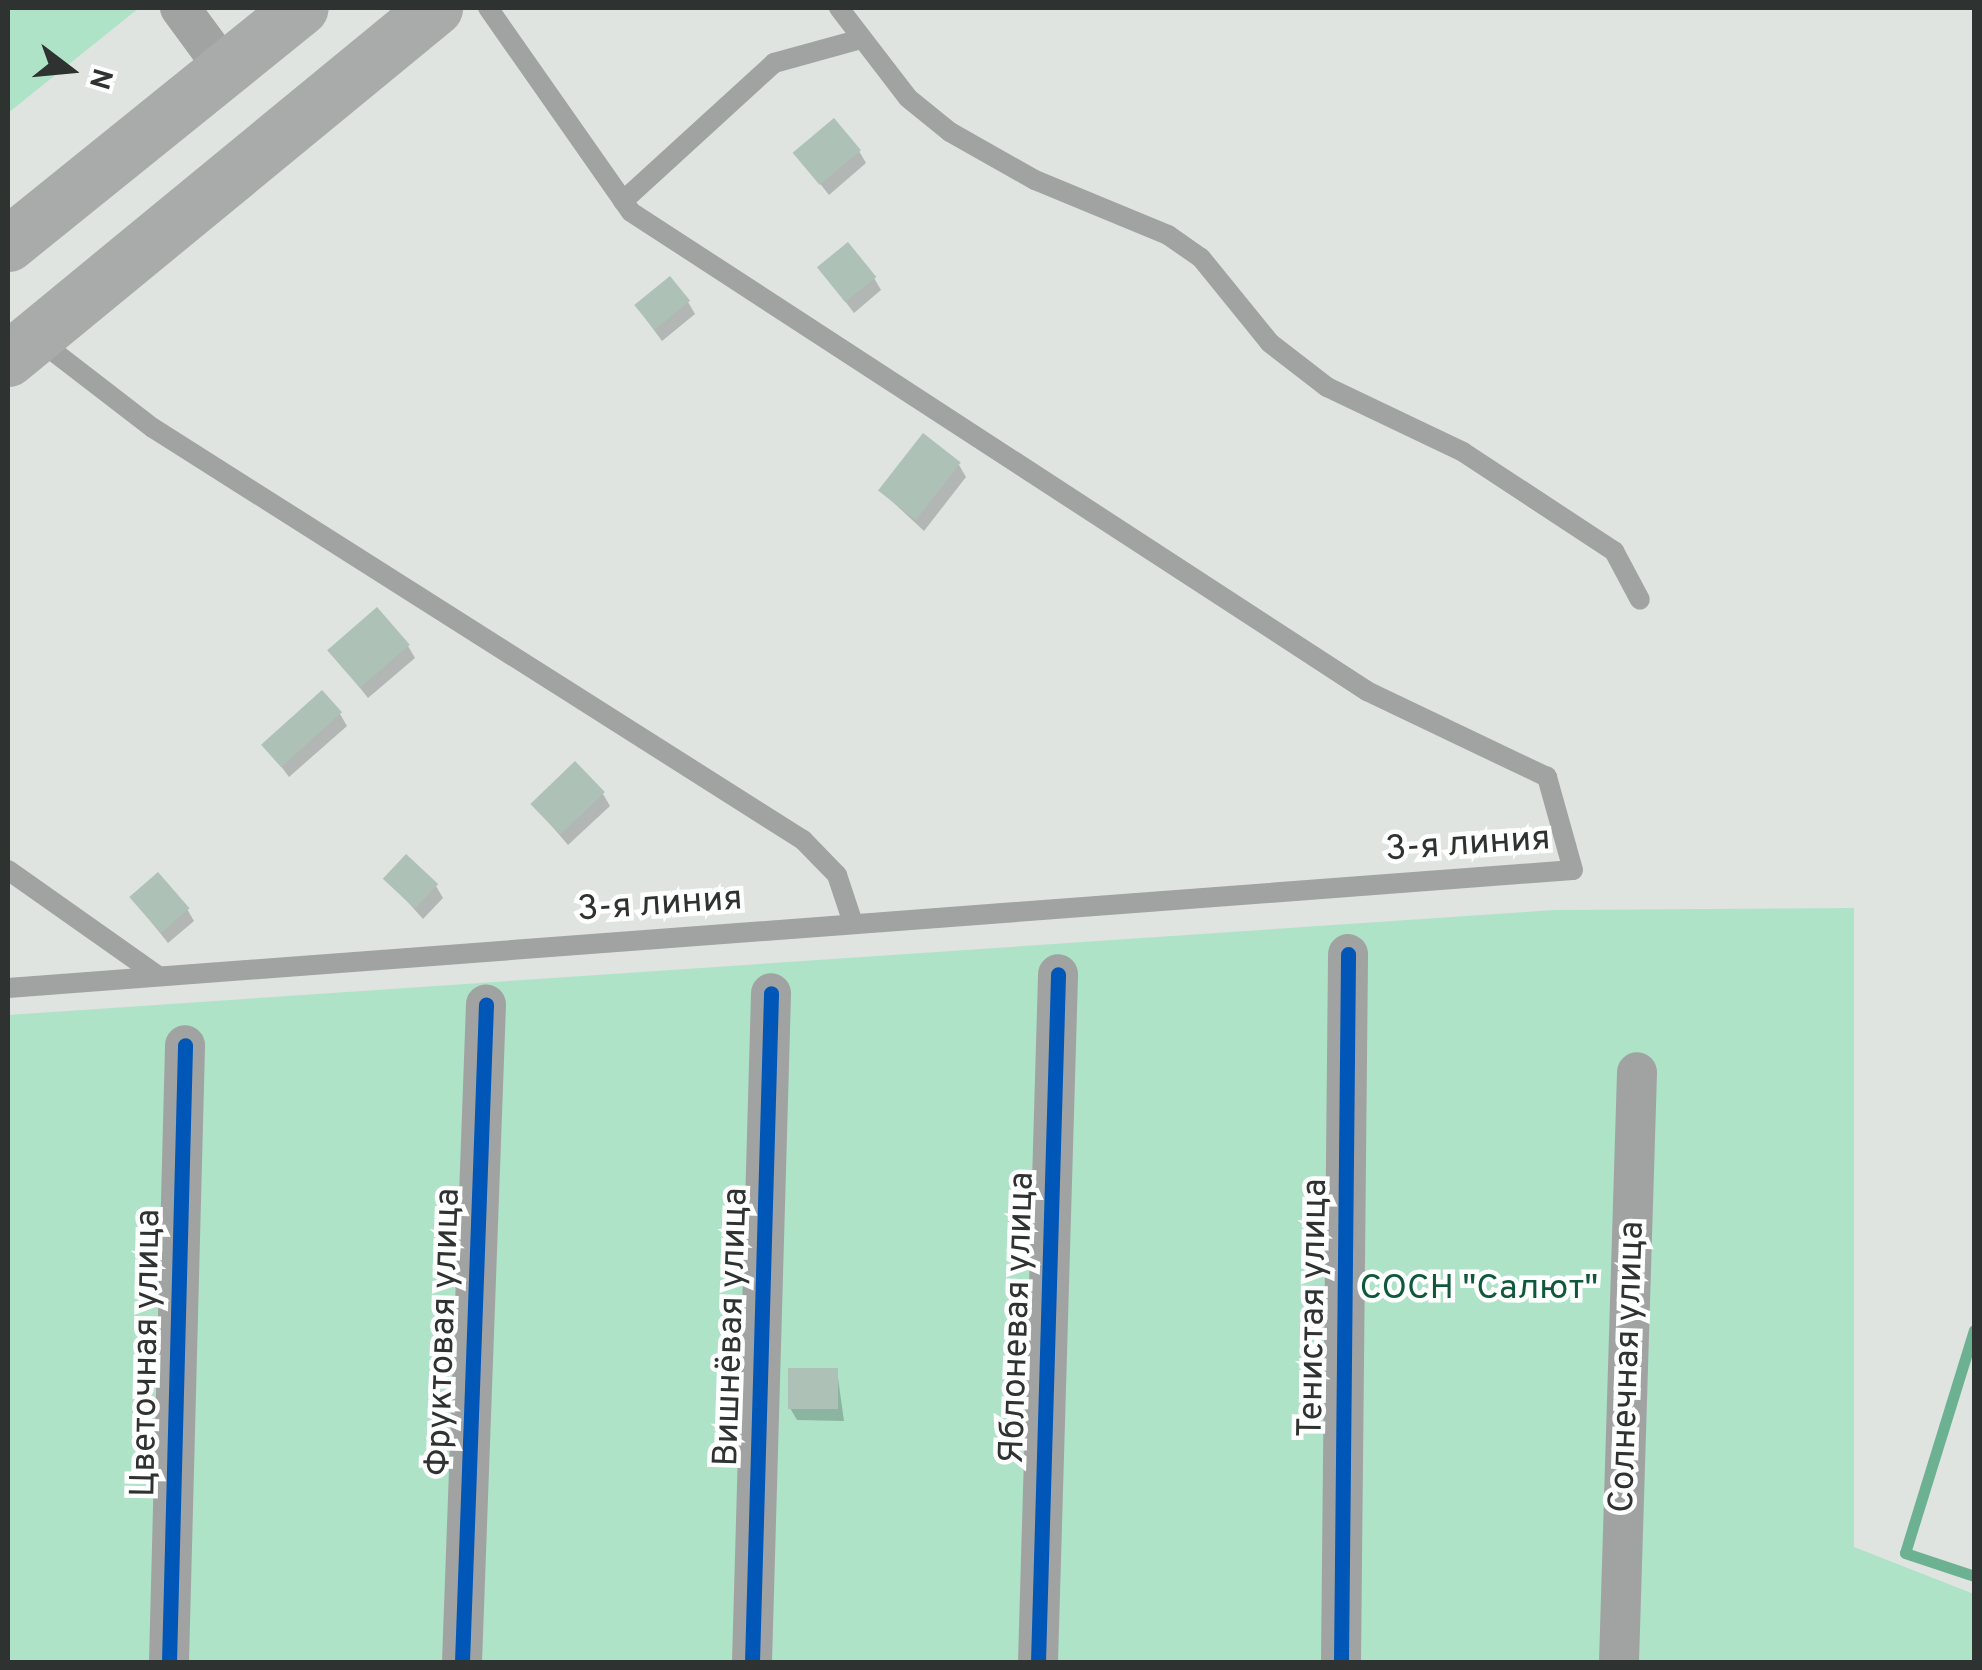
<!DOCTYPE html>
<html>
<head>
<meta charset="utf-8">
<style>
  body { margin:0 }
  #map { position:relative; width:1982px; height:1670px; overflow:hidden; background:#dfe4e1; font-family:Overpass,sans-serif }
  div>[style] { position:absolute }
  .green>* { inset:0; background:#aee3c8 }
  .shadow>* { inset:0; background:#0003 }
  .stream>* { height:11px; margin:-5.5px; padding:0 5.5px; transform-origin:5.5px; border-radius:5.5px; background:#6cb192 }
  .building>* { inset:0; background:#aec1b7; transform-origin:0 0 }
  .lane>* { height:20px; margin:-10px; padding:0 10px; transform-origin:10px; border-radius:10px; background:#a1a3a2 }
  .street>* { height:40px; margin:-20px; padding:0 20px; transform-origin:20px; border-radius:20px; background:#a1a3a2 }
  .highway>* { height:55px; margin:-27.5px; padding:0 27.5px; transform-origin:27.5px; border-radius:27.5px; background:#a8abaa }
  .cycleway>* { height:15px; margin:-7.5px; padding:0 7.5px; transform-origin:7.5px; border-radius:7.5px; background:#0057b8 }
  span { translate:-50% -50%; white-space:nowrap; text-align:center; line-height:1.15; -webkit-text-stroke:9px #fff; paint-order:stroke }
  .street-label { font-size:35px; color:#2e3230 }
  .park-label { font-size:35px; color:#0f593b }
  .frame { position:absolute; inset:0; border:10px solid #2e3230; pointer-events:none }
  .north { position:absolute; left:20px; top:20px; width:100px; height:100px; -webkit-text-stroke:8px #fff; paint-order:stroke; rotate:106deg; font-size:28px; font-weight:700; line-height:40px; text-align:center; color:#2e3230 }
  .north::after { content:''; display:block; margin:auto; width:35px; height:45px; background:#2e3230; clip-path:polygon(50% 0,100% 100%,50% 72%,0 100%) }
</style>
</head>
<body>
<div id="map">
  <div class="green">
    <i style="clip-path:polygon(8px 8px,139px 8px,8px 113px)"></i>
    <i style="clip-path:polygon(1854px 908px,1854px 1547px,1974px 1594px,1974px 1662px,8px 1662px,8px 1015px,1554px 910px)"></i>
  </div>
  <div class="shadow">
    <i style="clip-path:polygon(859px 151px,866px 163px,829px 195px,796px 153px)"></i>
    <i style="clip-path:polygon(820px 268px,874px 278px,881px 290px,854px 313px)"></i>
    <i style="clip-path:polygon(688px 302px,695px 314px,662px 341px,645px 318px)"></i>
    <i style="clip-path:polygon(959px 465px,966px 477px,924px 531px,881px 491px)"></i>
    <i style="clip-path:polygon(408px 646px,415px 658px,368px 698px,331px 651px)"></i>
    <i style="clip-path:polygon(340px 714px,347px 726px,289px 777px,265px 745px)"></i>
    <i style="clip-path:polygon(603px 794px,610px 806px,568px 845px,533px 804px)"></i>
    <i style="clip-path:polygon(387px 879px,436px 886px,443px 898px,423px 919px)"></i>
    <i style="clip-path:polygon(132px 898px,187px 909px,194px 921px,168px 943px)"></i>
    <i style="clip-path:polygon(837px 1371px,844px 1421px,797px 1420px,790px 1408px)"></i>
  </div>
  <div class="stream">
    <i style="left:1974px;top:1330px;width:233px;rotate:107.2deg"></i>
    <i style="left:1905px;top:1553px;width:73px;rotate:18.4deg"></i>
  </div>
  <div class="building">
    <i style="left:834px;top:118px;width:42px;height:54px;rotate:50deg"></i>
    <i style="left:848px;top:242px;width:45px;height:40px;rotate:51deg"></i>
    <i style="left:670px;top:276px;width:32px;height:46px;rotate:51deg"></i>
    <i style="left:923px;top:433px;width:48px;height:73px;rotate:38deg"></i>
    <i style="left:377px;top:607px;width:50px;height:66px;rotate:49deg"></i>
    <i style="left:322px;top:690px;width:30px;height:82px;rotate:48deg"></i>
    <i style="left:575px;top:761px;width:43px;height:62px;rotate:46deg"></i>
    <i style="left:406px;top:854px;width:44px;height:34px;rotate:43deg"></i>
    <i style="left:158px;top:872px;width:48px;height:38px;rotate:49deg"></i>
    <i style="left:788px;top:1368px;width:50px;height:41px"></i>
  </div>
  <div class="lane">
    <i style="left:839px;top:8px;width:113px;rotate:52.5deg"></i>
    <i style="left:908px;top:98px;width:54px;rotate:39deg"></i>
    <i style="left:950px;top:132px;width:98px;rotate:29.5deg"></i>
    <i style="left:1035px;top:180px;width:144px;rotate:22.5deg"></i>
    <i style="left:1168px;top:235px;width:40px;rotate:34.9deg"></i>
    <i style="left:1201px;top:258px;width:109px;rotate:50.9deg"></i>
    <i style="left:1270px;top:343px;width:72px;rotate:37.7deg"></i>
    <i style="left:1327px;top:387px;width:151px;rotate:25.5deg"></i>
    <i style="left:1463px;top:452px;width:181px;rotate:33.3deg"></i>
    <i style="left:1614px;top:551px;width:55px;rotate:62deg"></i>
    <i style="left:623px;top:201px;width:205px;rotate:-42.4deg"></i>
    <i style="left:774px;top:63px;width:86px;rotate:-15.5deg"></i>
    <i style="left:36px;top:338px;width:148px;rotate:37.6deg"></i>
    <i style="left:153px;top:428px;width:770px;rotate:32.37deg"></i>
    <i style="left:803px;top:840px;width:49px;rotate:45.8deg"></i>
    <i style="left:837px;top:875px;width:51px;rotate:71.6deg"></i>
    <i style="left:8px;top:870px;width:182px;rotate:35.2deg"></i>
    <i style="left:8px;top:988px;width:1569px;rotate:-4.31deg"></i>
    <i style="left:1573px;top:870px;width:97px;rotate:-105.6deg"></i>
    <i style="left:1547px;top:777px;width:199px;rotate:-154.5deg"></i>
    <i style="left:1367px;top:691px;width:878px;rotate:-146.94deg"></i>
    <i style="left:631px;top:212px;width:249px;rotate:-125deg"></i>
  </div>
  <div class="street">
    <i style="left:180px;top:8px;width:74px;rotate:53.7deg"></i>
    <i style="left:169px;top:1662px;width:617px;rotate:-88.51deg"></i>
    <i style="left:462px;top:1662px;width:658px;rotate:-87.91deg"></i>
    <i style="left:752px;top:1662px;width:669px;rotate:-88.37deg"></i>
    <i style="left:1038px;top:1662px;width:688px;rotate:-88.33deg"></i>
    <i style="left:1341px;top:1662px;width:708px;rotate:-89.43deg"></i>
    <i style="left:1619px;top:1662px;width:590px;rotate:-88.25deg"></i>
  </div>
  <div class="highway">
    <i style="left:8px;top:244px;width:376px;rotate:-38.9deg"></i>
    <i style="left:8px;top:359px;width:553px;rotate:-39.42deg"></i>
  </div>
  <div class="cycleway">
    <i style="left:169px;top:1662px;width:617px;rotate:-88.51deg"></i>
    <i style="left:462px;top:1662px;width:658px;rotate:-87.91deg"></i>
    <i style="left:752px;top:1662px;width:669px;rotate:-88.37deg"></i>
    <i style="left:1038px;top:1662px;width:688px;rotate:-88.33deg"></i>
    <i style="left:1341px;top:1662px;width:708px;rotate:-89.43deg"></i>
  </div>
  <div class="street-label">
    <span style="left:1468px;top:845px;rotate:-4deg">3-я линия</span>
    <span style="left:660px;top:905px;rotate:-4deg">3-я линия</span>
    <span style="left:1314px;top:1308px;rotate:-89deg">Тенистая улица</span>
    <span style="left:1018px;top:1318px;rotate:-88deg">Яблоневая улица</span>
    <span style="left:732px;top:1327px;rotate:-88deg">Вишнёвая улица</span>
    <span style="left:444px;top:1332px;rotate:-88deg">Фруктовая улица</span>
    <span style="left:147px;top:1353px;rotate:-89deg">Цветочная улица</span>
    <span style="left:1628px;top:1367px;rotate:-88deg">Солнечная улица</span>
  </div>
  <div class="park-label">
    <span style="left:1479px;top:1289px">СОСН "Салют"</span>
  </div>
  <div class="frame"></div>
  <div class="north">N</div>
</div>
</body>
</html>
